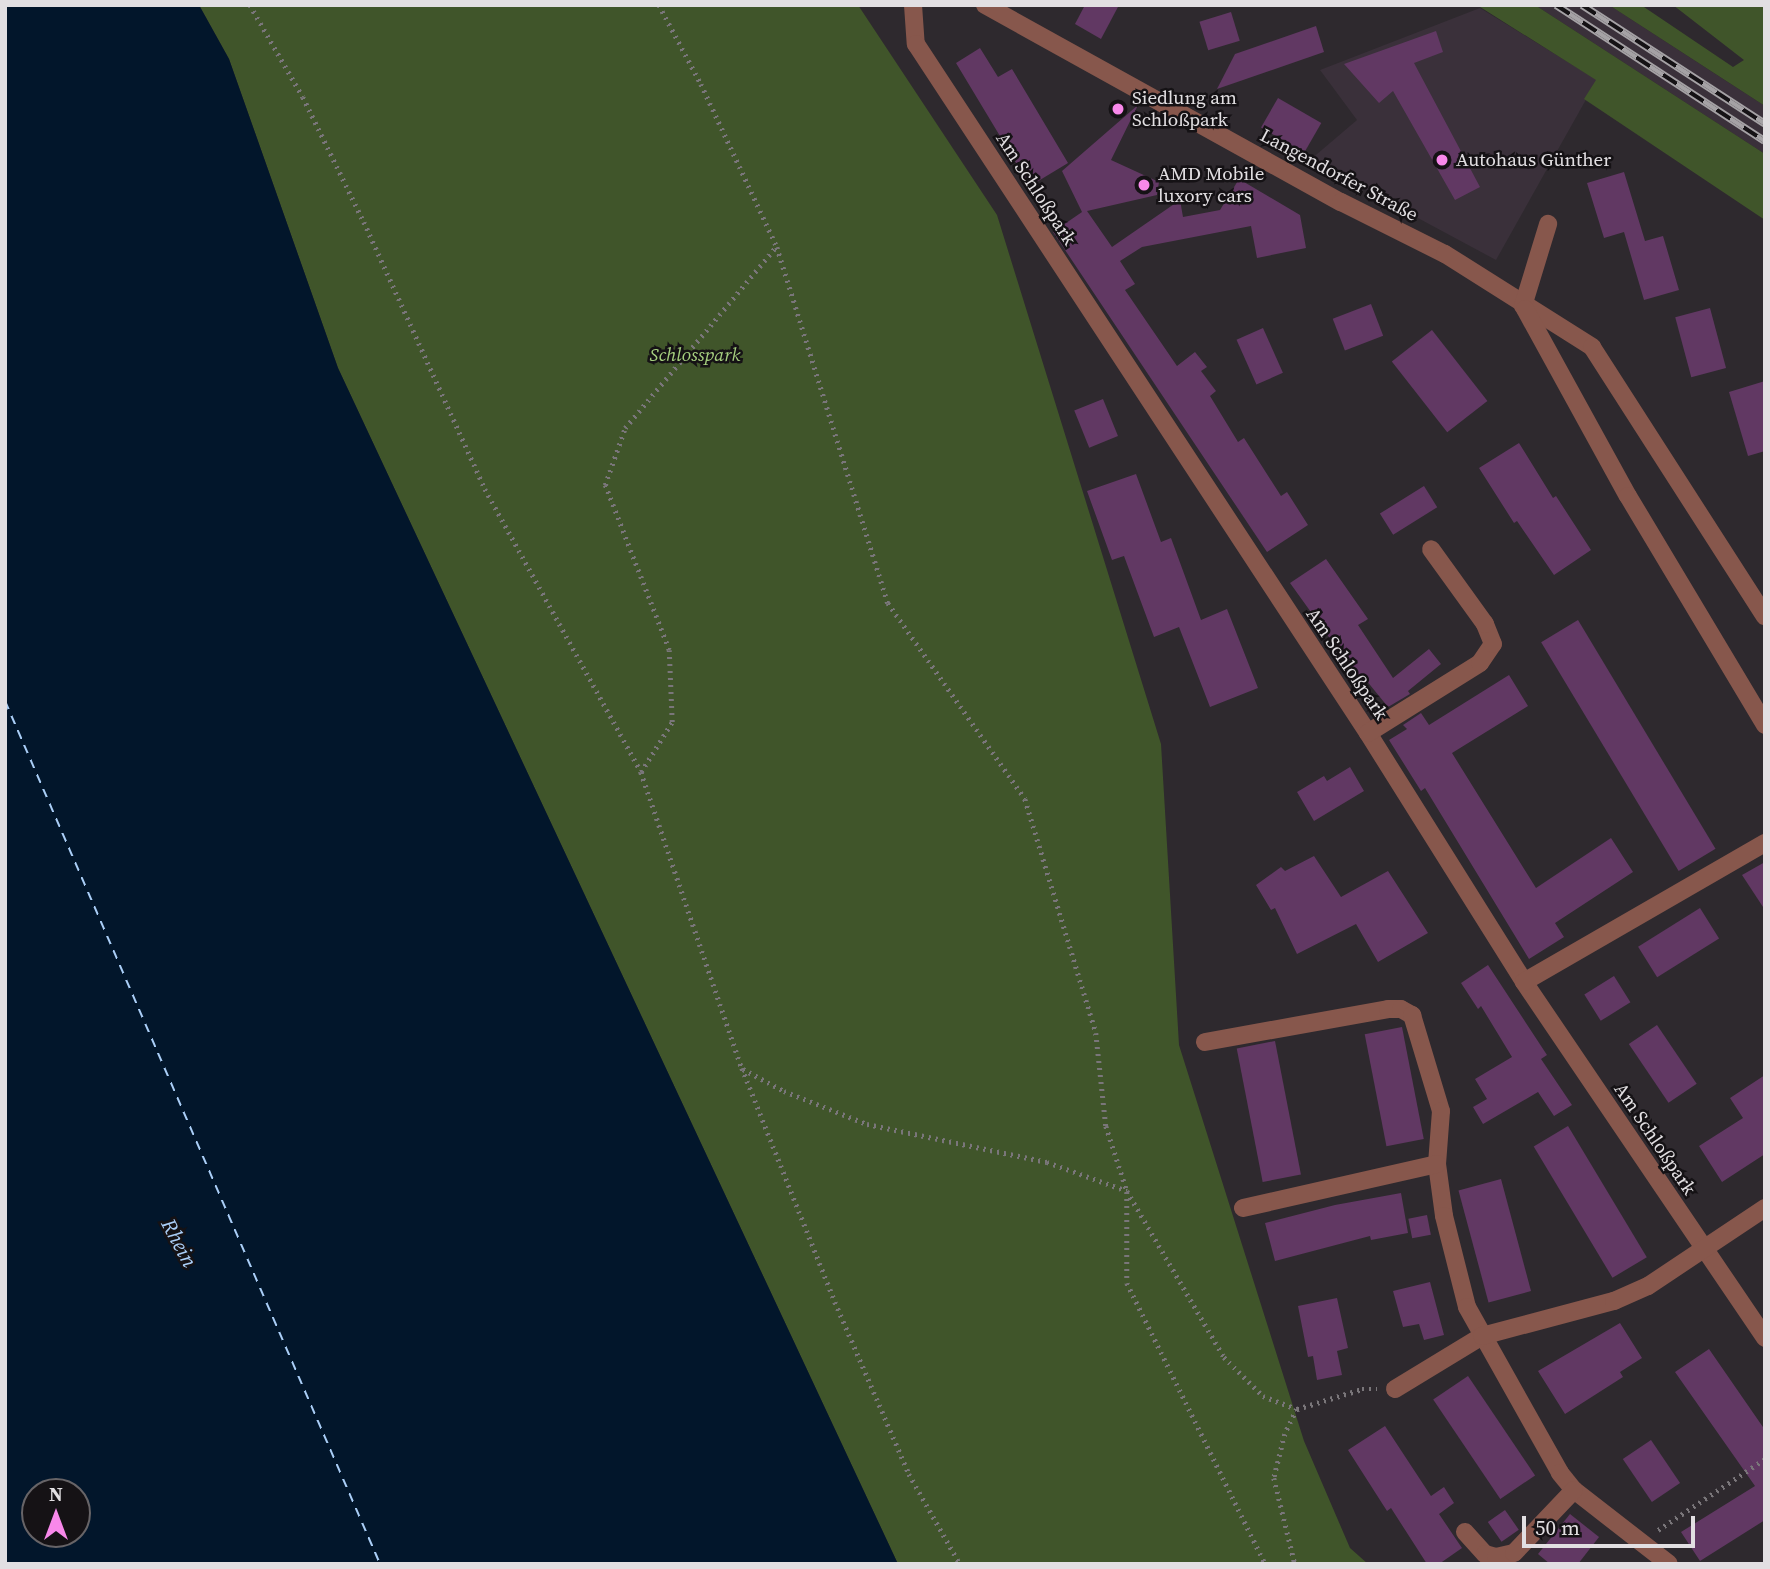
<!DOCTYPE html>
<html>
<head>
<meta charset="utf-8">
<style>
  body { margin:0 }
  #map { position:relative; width:1770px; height:1569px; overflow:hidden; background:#2e292e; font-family:"Source Serif 4",serif }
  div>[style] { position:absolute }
  .built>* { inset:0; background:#3a303a }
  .green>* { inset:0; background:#40552a }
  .water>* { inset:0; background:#02162b }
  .ferry>* { height:2px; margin-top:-1px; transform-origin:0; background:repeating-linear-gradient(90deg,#aacef7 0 9px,transparent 0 16px) }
  .building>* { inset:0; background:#613863; transform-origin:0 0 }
  .path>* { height:4.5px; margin-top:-2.25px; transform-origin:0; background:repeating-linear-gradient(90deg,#7a767a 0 2px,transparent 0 7px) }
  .minor>* { height:18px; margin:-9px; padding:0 9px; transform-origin:9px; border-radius:9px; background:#87574c }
  .rail>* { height:8px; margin-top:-4px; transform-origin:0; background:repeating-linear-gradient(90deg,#151215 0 16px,#a5a2a5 0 32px); box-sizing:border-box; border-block:2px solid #a5a2a5 }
  .dots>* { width:19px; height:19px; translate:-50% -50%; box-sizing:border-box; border:4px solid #151215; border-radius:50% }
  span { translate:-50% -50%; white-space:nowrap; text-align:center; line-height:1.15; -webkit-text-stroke:5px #151215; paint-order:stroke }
  .poi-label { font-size:19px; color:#e2dfe2 }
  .left { translate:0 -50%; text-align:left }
  .street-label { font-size:19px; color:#e2dfe2 }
  .park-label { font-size:19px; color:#a6d07f; font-style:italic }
  .water-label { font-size:21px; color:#aacef7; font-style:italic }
  .frame { position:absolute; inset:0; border:7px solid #e2dfe2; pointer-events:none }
  .north { position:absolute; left:21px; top:1478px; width:70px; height:70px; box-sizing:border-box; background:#151215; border:2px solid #676467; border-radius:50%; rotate:0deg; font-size:19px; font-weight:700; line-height:28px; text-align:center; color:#e2dfe2 }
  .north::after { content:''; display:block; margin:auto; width:24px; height:32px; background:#f888ea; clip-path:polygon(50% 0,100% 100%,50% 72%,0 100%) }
  .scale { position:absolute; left:1522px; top:1516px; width:173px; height:32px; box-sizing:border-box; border:4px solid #e2dfe2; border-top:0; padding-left:9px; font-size:21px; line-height:24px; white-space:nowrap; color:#e2dfe2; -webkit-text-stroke:5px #151215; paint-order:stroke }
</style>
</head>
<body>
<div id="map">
  <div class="built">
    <i style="clip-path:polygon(1535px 5px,1609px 5px,1723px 79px,1765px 106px,1765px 154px)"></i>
    <i style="clip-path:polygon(1480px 8px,1597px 80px,1496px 260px,1310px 160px,1357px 120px,1320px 70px)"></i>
  </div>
  <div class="green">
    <i style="clip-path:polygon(199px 5px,858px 5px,997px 215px,1161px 744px,1179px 1045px,1304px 1441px,1350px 1548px,1368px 1564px,898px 1564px,338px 368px,229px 59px)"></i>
    <i style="clip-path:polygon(1477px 5px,1535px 5px,1765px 154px,1765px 220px,1584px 99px,1596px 80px)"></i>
    <i style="clip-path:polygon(1609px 5px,1641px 5px,1733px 67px,1744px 60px,1673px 5px,1765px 5px,1765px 106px)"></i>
  </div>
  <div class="water">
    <i style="clip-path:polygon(evenodd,5px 5px,199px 5px,229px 59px,338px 368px,898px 1564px,5px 1564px,5px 5px,35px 1492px,77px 1492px,77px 1534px,35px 1534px,35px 1492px)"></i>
  </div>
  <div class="ferry">
    <i style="left:5px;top:701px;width:941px;rotate:66.51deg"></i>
  </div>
  <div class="building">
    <i style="clip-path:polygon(1085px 5px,1119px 5px,1101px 39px,1075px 24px)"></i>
    <i style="left:1231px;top:12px;width:30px;height:33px;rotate:73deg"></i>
    <i style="clip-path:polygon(1316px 26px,1324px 52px,1217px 89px,1235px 54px)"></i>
    <i style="clip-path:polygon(1436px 31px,1443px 52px,1414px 63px,1480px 187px,1455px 200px,1393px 91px,1379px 103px,1344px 64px)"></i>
    <i style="clip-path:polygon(980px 48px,998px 77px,1012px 69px,1068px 163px,1030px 186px,956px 63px)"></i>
    <i style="left:1278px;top:98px;width:50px;height:34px;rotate:30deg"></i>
    <i style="clip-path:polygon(1138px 105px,1111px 160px,1159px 182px,1157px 195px,1087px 211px,1112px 247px,1180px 200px,1183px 217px,1220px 210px,1239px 179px,1300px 215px,1306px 248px,1257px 258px,1251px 226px,1142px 247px,1120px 261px,1135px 284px,1125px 290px,1177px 366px,1195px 352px,1207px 367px,1201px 371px,1216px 391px,1210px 396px,1238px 442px,1244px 438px,1281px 496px,1287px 492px,1308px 525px,1267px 552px,1053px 232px,1082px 212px,1062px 171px)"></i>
    <i style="clip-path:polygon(1624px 172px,1645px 241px,1663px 236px,1679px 290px,1644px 300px,1624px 232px,1604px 238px,1587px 183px)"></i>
    <i style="left:1371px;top:304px;width:34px;height:41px;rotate:69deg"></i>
    <i style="left:1710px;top:308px;width:62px;height:36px;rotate:75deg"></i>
    <i style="left:1263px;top:328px;width:49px;height:29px;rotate:66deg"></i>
    <i style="left:1432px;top:330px;width:90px;height:51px;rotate:52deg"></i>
    <i style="clip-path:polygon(1765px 381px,1765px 451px,1748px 456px,1729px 392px)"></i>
    <i style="left:1103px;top:399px;width:40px;height:31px;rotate:68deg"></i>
    <i style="clip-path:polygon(1519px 443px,1553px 498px,1556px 496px,1591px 550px,1554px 575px,1517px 521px,1514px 523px,1479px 468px)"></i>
    <i style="clip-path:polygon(1136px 474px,1161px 542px,1171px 538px,1201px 620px,1227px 609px,1258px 688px,1210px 707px,1179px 627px,1154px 637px,1124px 556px,1112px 560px,1087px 491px)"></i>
    <i style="left:1424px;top:486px;width:25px;height:52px;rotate:58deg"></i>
    <i style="clip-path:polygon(1326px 559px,1368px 619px,1358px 625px,1393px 678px,1429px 649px,1441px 664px,1408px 691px,1410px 694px,1388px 707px,1366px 680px,1362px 683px,1290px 583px)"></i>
    <i style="left:1578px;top:620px;width:267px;height:43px;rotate:59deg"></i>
    <i style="clip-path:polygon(1509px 675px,1528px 706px,1452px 753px,1536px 888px,1611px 838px,1633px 872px,1555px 923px,1564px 937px,1529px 959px,1425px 788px,1421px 791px,1389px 740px,1407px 729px,1403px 725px,1421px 713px,1429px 725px)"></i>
    <i style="clip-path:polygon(1350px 767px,1364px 791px,1314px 821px,1297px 792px,1324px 776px,1327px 781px)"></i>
    <i style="clip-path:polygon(1314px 856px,1341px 897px,1388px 871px,1428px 933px,1378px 962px,1356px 924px,1297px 954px,1275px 908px,1271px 910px,1256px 885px,1281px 867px,1285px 871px)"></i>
    <i style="clip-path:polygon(1765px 862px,1765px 910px,1742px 875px)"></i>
    <i style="left:1700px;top:908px;width:36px;height:73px;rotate:58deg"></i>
    <i style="clip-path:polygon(1488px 965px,1547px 1055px,1541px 1059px,1572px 1105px,1554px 1116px,1538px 1092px,1483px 1124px,1473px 1107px,1487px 1099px,1475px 1079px,1512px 1057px,1481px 1006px,1478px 1009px,1461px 983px)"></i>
    <i style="left:1614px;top:976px;width:31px;height:35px;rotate:58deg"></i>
    <i style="left:1657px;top:1025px;width:71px;height:34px;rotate:56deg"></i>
    <i style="left:1402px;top:1027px;width:114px;height:38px;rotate:79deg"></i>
    <i style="left:1275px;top:1041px;width:136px;height:39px;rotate:79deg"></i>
    <i style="clip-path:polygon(1765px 1075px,1765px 1154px,1722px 1182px,1699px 1146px,1743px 1118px,1730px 1098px)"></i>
    <i style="left:1568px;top:1126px;width:153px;height:40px;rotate:59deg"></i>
    <i style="left:1501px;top:1179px;width:116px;height:44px;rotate:75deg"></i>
    <i style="clip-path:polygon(1401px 1193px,1408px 1233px,1371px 1240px,1370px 1236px,1275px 1261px,1265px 1223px,1335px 1205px)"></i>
    <i style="left:1427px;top:1215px;width:20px;height:19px;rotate:79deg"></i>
    <i style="clip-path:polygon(1430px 1282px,1444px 1335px,1424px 1340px,1419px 1324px,1403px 1327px,1393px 1291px)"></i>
    <i style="clip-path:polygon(1337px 1298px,1348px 1348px,1337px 1351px,1342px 1375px,1317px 1380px,1313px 1356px,1308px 1357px,1298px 1306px)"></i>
    <i style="clip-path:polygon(1620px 1323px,1642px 1358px,1620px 1372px,1623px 1377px,1565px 1414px,1538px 1371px)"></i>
    <i style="clip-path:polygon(1709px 1349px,1765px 1430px,1765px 1520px,1700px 1561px,1681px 1532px,1755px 1486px,1675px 1372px)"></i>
    <i style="left:1468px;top:1376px;width:120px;height:42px;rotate:56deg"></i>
    <i style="clip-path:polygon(1385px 1426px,1431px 1496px,1444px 1487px,1454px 1503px,1439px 1514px,1462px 1548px,1439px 1564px,1427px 1564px,1391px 1508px,1387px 1511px,1348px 1450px)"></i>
    <i style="left:1651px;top:1440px;width:52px;height:34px;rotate:56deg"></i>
    <i style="left:1505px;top:1510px;width:24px;height:21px;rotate:55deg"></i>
    <i style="clip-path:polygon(1570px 1514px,1599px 1537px,1578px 1564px,1550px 1564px,1538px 1554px)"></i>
  </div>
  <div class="path">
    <i style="left:250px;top:5px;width:106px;rotate:60.1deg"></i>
    <i style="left:303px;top:97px;width:139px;rotate:64deg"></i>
    <i style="left:364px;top:222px;width:293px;rotate:65.6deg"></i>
    <i style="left:485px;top:489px;width:323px;rotate:61.1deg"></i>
    <i style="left:641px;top:772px;width:313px;rotate:71.2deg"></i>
    <i style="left:742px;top:1068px;width:252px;rotate:68.3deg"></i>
    <i style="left:835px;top:1302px;width:187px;rotate:66.7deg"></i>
    <i style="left:909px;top:1474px;width:103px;rotate:60.5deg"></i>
    <i style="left:659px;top:5px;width:89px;rotate:62deg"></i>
    <i style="left:701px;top:84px;width:180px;rotate:65deg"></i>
    <i style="left:777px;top:247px;width:373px;rotate:72.7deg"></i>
    <i style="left:888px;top:603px;width:239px;rotate:55deg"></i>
    <i style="left:1025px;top:799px;width:245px;rotate:73.1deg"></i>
    <i style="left:1096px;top:1033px;width:94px;rotate:83.9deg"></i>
    <i style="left:1106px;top:1126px;width:68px;rotate:72.1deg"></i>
    <i style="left:1127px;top:1191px;width:192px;rotate:59.7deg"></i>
    <i style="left:1224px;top:1357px;width:55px;rotate:45deg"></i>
    <i style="left:1263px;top:1396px;width:36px;rotate:21deg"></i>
    <i style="left:1297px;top:1409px;width:28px;rotate:116deg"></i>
    <i style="left:1285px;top:1434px;width:45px;rotate:104deg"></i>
    <i style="left:1274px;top:1478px;width:89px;rotate:76.3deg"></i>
    <i style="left:641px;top:772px;width:59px;rotate:-58.2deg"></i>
    <i style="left:672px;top:722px;width:72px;rotate:-92.4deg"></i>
    <i style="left:669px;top:650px;width:177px;rotate:-111.2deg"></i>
    <i style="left:605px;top:485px;width:60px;rotate:-70.7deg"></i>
    <i style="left:625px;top:428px;width:236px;rotate:-50.2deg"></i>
    <i style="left:743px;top:1069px;width:47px;rotate:28.2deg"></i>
    <i style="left:784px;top:1091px;width:89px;rotate:21.7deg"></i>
    <i style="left:867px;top:1124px;width:184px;rotate:11.9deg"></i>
    <i style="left:1047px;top:1162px;width:85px;rotate:19.9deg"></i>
    <i style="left:1127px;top:1192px;width:91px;rotate:90deg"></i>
    <i style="left:1127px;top:1283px;width:313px;rotate:63.8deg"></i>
    <i style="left:1297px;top:1409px;width:68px;rotate:-17.1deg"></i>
    <i style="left:1362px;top:1389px;width:15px"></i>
    <i style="left:1658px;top:1530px;width:128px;rotate:-33.6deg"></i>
  </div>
  <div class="minor">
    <i style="left:913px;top:5px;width:39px;rotate:86deg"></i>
    <i style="left:916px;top:44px;width:824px;rotate:56.73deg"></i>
    <i style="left:1368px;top:733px;width:294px;rotate:57.9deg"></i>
    <i style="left:1524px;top:982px;width:430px;rotate:55.9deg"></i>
    <i style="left:985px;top:5px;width:407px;rotate:29deg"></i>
    <i style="left:1341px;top:202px;width:116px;rotate:26.6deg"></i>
    <i style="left:1445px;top:254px;width:174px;rotate:32.3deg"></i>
    <i style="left:1592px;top:347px;width:320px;rotate:57.3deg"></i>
    <i style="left:1523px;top:306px;width:86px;rotate:-73deg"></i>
    <i style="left:1525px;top:309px;width:213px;rotate:61.2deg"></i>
    <i style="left:1628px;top:496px;width:267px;rotate:59.1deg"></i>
    <i style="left:1368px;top:733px;width:132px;rotate:-32deg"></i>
    <i style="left:1480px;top:663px;width:23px;rotate:-56deg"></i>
    <i style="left:1493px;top:644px;width:22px;rotate:-112deg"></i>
    <i style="left:1485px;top:624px;width:92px;rotate:-125.8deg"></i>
    <i style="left:1524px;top:982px;width:278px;rotate:-30deg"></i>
    <i style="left:1205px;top:1042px;width:186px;rotate:-10.2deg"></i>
    <i style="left:1388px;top:1009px;width:13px"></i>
    <i style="left:1401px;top:1009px;width:13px;rotate:29deg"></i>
    <i style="left:1412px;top:1015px;width:100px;rotate:73.2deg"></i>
    <i style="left:1441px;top:1111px;width:53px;rotate:94.3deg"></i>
    <i style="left:1437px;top:1164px;width:52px;rotate:82.3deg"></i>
    <i style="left:1444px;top:1216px;width:94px;rotate:75.8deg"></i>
    <i style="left:1467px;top:1307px;width:190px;rotate:60.7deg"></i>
    <i style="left:1560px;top:1473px;width:22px;rotate:51deg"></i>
    <i style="left:1574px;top:1490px;width:120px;rotate:37.9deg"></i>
    <i style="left:1243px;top:1208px;width:199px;rotate:-12.8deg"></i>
    <i style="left:1395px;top:1389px;width:102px;rotate:-31.3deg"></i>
    <i style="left:1482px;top:1336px;width:137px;rotate:-14.9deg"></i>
    <i style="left:1614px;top:1301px;width:37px;rotate:-24deg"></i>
    <i style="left:1648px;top:1286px;width:141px;rotate:-33.7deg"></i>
    <i style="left:1465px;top:1532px;width:30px;rotate:48deg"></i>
    <i style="left:1485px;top:1554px;width:11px;rotate:15deg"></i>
    <i style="left:1496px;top:1557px;width:18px;rotate:-13deg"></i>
    <i style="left:1514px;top:1553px;width:87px;rotate:-46.4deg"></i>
  </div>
  <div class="rail">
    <i style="left:1556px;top:5px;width:249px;rotate:33.1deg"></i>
    <i style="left:1582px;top:5px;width:218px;rotate:33deg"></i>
  </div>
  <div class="dots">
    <i style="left:1118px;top:109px;background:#f888ea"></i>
    <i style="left:1442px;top:160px;background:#f888ea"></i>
    <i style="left:1144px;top:185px;background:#f888ea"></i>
  </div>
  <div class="poi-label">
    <span class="left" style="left:1132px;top:109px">Siedlung am<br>Schloßpark</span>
    <span class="left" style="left:1456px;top:160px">Autohaus Günther</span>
    <span class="left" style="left:1158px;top:185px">AMD Mobile<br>luxory cars</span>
  </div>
  <div class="street-label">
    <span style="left:1339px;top:175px;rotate:28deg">Langendorfer Straße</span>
    <span style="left:1036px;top:189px;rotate:57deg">Am Schloßpark</span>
    <span style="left:1347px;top:664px;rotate:56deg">Am Schloßpark</span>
    <span style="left:1655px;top:1139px;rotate:56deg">Am Schloßpark</span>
  </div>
  <div class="park-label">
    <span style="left:695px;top:355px">Schlosspark</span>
  </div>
  <div class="water-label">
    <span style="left:179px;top:1243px;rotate:62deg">Rhein</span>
  </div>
  <div class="frame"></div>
  <div class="north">N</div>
  <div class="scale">50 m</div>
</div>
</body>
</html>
